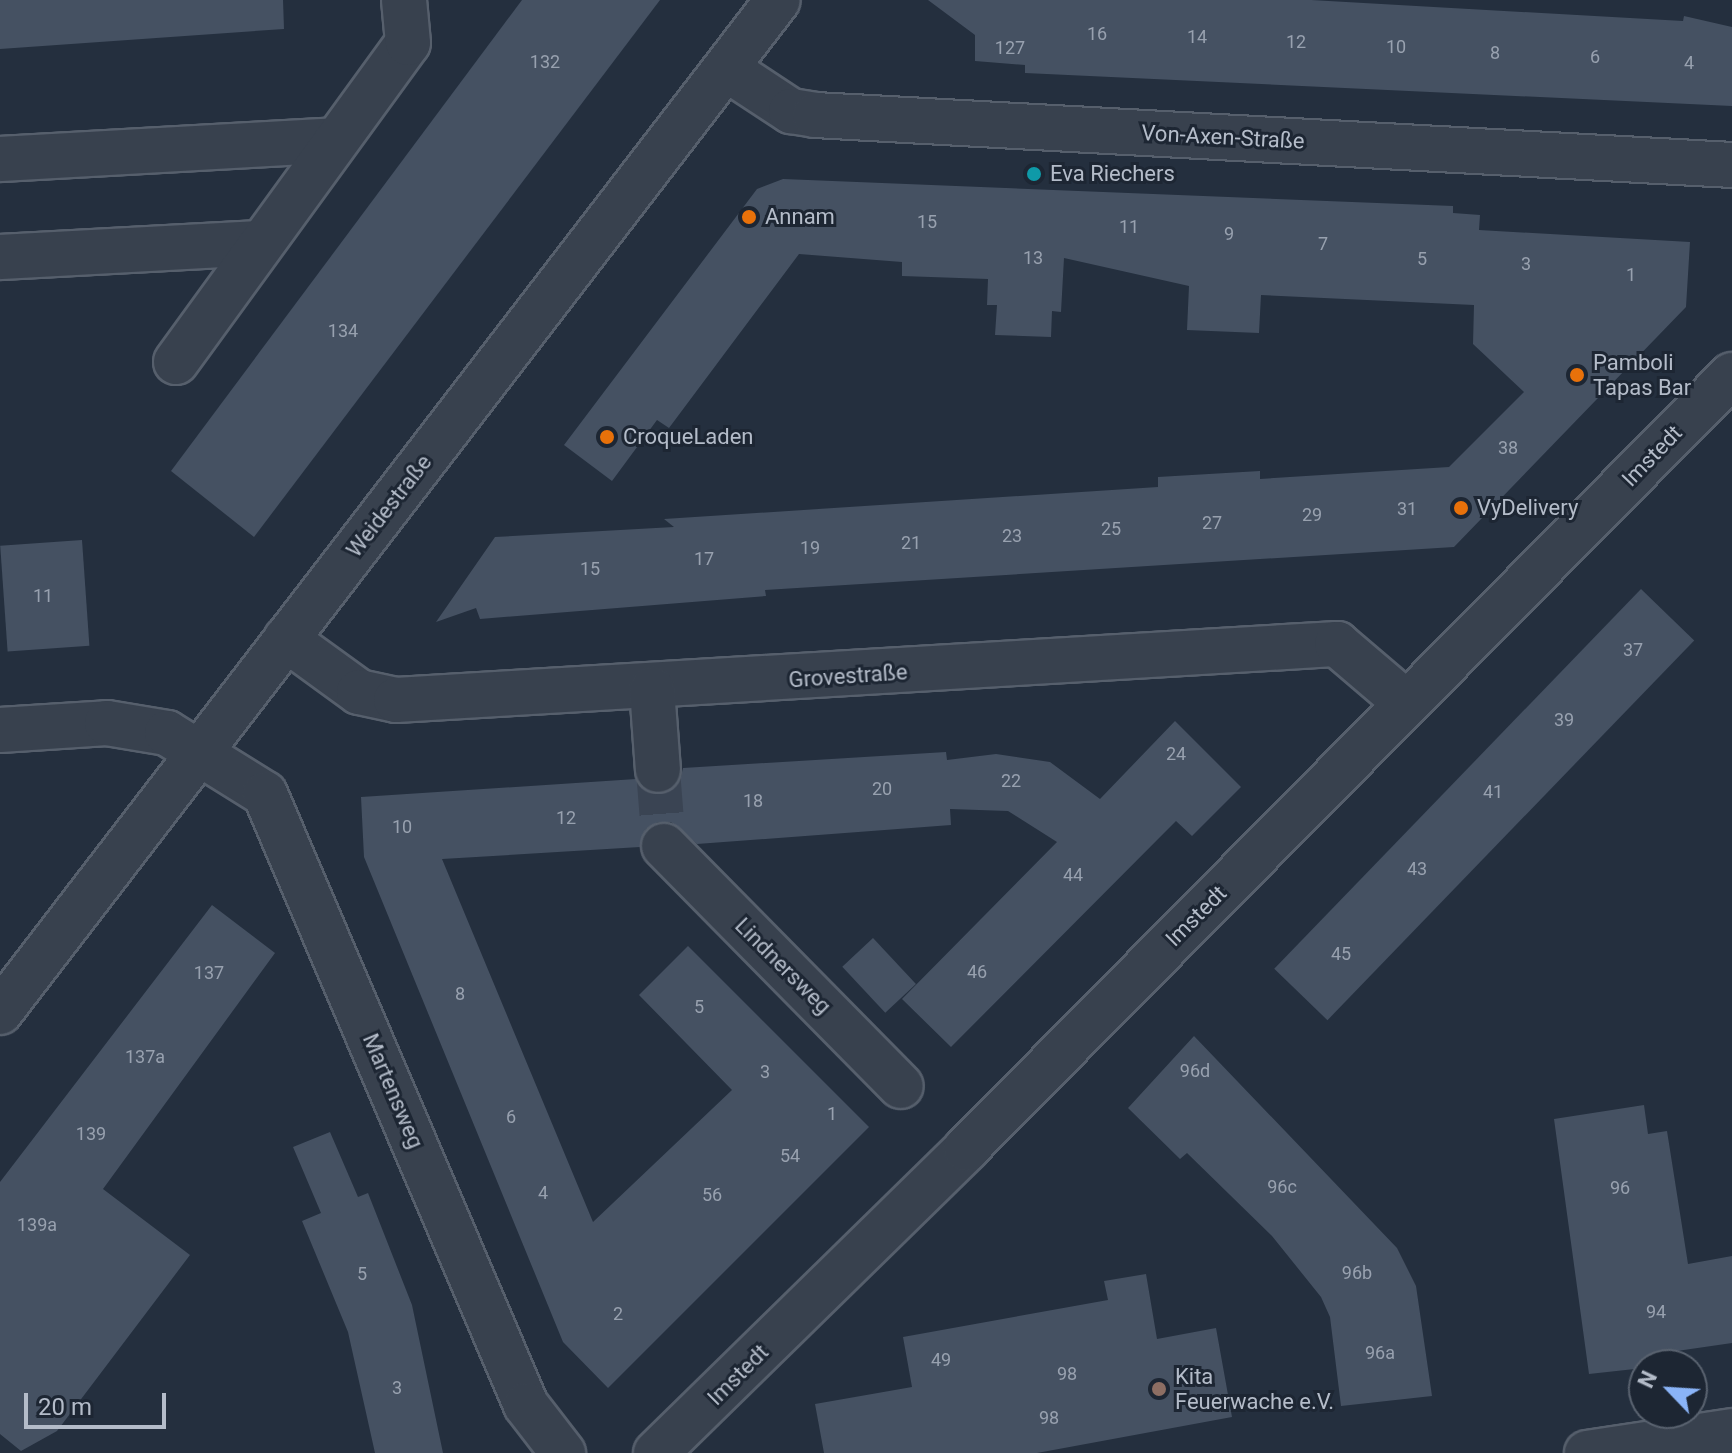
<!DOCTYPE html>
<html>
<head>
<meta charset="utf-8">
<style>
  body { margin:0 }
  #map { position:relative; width:1732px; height:1453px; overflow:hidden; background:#242f3e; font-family:Roboto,sans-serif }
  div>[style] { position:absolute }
  .building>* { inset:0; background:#455162; transform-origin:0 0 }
  .minor-tunnel>* { height:44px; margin-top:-22px; transform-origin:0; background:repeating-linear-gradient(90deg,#3a4453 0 44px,transparent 0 66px) }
  .roads { filter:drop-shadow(2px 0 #565f6c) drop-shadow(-2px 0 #565f6c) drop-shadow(0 2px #565f6c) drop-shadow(0 -2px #565f6c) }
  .minor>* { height:44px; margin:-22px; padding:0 22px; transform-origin:22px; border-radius:22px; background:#38414e }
  .dots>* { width:22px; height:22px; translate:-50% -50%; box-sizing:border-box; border:4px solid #1d2633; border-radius:50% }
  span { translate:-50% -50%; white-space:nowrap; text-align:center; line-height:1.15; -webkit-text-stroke:6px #1d2633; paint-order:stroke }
  .number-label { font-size:18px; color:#98a1af }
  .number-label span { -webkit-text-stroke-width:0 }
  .street-label { font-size:22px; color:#b4bcc9 }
  .poi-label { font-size:22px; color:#b4bcc9 }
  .left { translate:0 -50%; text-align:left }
  .north { position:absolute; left:1628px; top:1349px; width:80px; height:80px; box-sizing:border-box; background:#1d2633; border:2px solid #59626f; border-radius:50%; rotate:295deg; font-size:22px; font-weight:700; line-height:32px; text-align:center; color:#b4bcc9 }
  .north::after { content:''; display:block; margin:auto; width:28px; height:36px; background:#8ab4f8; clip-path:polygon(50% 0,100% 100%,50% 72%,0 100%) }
  .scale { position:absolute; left:24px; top:1393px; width:142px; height:36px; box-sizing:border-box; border:4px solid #b4bcc9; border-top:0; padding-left:10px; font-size:24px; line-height:28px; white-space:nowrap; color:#b4bcc9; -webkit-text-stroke:6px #1d2633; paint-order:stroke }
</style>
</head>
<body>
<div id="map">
  <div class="building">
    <i style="clip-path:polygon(0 0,283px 0,284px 29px,0 49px)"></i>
    <i style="clip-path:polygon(522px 0,660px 0,254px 537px,171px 471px)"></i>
    <i style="clip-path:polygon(928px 0,1311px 0,1683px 21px,1684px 16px,1732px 27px,1732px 106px,1025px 73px,1025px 65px,975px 61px,975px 35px)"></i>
    <i style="clip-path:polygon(783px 179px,1453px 206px,1453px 213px,1480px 215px,1479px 230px,1690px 242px,1686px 307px,1454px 547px,765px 590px,766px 596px,480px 619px,476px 608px,436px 622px,495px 537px,674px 527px,664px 519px,1158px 487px,1158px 477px,1260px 471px,1260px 479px,1449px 467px,1524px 392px,1473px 344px,1474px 305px,1261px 295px,1259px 333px,1187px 330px,1189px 286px,1064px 258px,1061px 312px,1052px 311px,1051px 337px,995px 335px,997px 305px,987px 305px,988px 279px,902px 276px,902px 262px,799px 254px,669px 428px,657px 420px,612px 481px,564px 445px,757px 189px)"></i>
    <i style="left:82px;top:540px;width:106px;height:82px;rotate:86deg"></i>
    <i style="left:1641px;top:589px;width:74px;height:528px;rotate:44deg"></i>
    <i style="clip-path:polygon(1175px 721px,1241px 787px,1192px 836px,1176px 821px,951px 1047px,902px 999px,1057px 842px,1008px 811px,950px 809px,951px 825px,697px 844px,671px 822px,658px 822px,646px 829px,640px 847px,442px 859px,593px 1222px,732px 1090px,639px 995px,688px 946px,869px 1127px,608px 1388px,563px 1342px,364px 857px,361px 797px,636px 779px,646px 792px,661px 795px,680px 782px,683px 768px,946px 752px,947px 760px,996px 754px,1050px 762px,1100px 799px)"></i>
    <i style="clip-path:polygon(212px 905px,275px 953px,103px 1189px,190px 1255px,57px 1431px,21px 1451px,0 1434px,0 1182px)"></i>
    <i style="left:873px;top:938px;width:63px;height:42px;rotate:47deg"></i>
    <i style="clip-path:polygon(1194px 1036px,1397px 1248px,1416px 1286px,1432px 1396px,1341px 1406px,1330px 1317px,1321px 1297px,1272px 1236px,1187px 1153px,1180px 1159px,1128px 1108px)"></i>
    <i style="clip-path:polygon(1644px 1105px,1648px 1134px,1667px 1131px,1688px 1264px,1732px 1256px,1732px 1343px,1670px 1352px,1671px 1365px,1589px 1374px,1554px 1119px)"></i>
    <i style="clip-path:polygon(330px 1132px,358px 1197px,368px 1193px,412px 1305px,443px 1453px,375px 1453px,348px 1332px,302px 1221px,321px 1213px,293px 1147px)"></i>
    <i style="clip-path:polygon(1146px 1274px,1157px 1339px,1216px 1328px,1232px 1417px,1037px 1453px,824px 1453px,815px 1404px,912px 1387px,903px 1337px,1108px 1300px,1104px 1281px)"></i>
  </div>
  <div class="minor-tunnel">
    <i style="left:658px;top:770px;width:76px;rotate:85.5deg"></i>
  </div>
  <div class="roads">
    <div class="minor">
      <i style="left:727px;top:69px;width:77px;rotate:33.3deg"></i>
      <i style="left:791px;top:111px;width:24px;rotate:9deg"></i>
      <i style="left:815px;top:115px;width:918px;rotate:3.12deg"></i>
      <i style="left:0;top:159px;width:336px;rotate:-3.2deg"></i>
      <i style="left:0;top:257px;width:261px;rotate:-3.1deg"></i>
      <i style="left:176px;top:362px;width:394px;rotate:-54deg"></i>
      <i style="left:408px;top:43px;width:43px;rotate:-95.3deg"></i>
      <i style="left:286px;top:639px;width:90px;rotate:36deg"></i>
      <i style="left:359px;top:692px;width:38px;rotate:12deg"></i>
      <i style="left:396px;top:700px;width:943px;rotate:-3.41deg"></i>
      <i style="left:1337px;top:644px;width:91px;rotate:40.5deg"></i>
      <i style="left:652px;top:689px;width:81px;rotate:85.8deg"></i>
      <i style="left:0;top:730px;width:107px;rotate:-3.7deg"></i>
      <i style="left:107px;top:723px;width:61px;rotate:9.5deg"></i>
      <i style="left:167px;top:733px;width:115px;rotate:31.9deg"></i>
      <i style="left:265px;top:794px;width:664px;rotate:66.87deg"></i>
      <i style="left:526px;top:1405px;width:61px;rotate:52.4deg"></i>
      <i style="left:664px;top:846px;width:337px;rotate:45.4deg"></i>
      <i style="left:0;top:1012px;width:1276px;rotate:-52.45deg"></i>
      <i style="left:656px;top:1453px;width:434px;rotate:-44.4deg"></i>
      <i style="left:966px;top:1149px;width:1089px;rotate:-45.3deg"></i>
      <i style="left:1587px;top:1453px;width:147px;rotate:-8.6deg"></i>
    </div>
  </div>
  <div class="dots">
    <i style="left:1034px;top:174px;background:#0f9aa8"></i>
    <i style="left:749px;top:217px;background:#e8710a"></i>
    <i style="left:1577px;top:375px;background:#e8710a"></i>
    <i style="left:607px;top:437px;background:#e8710a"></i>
    <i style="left:1461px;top:508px;background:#e8710a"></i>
    <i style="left:1159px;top:1389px;background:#8d6e63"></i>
  </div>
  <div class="number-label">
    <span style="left:1097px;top:34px">16</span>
    <span style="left:1197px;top:37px">14</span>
    <span style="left:1296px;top:42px">12</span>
    <span style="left:1396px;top:47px">10</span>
    <span style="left:1010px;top:48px">127</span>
    <span style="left:1495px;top:53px">8</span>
    <span style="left:1595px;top:57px">6</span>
    <span style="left:545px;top:62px">132</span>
    <span style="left:1689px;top:63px">4</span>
    <span style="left:927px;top:222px">15</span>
    <span style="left:1129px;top:227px">11</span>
    <span style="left:1229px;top:234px">9</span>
    <span style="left:1323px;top:244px">7</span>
    <span style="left:1033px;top:258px">13</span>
    <span style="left:1422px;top:259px">5</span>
    <span style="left:1526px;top:264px">3</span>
    <span style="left:1631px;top:275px">1</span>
    <span style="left:343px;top:331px">134</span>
    <span style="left:1508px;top:448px">38</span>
    <span style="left:1407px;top:509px">31</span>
    <span style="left:1312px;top:515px">29</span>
    <span style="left:1212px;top:523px">27</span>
    <span style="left:1111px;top:529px">25</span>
    <span style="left:1012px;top:536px">23</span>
    <span style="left:911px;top:543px">21</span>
    <span style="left:810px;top:548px">19</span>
    <span style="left:704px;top:559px">17</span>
    <span style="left:590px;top:569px">15</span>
    <span style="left:43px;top:596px">11</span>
    <span style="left:1633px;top:650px">37</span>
    <span style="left:1564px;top:720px">39</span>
    <span style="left:1176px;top:754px">24</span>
    <span style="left:1011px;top:781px">22</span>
    <span style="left:882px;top:789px">20</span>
    <span style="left:1493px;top:792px">41</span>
    <span style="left:753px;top:801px">18</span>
    <span style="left:566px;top:818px">12</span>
    <span style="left:402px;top:827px">10</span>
    <span style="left:1417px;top:869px">43</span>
    <span style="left:1073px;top:875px">44</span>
    <span style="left:1341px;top:954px">45</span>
    <span style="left:977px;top:972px">46</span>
    <span style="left:209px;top:973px">137</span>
    <span style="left:460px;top:994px">8</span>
    <span style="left:699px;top:1007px">5</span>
    <span style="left:145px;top:1057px">137a</span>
    <span style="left:1195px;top:1071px">96d</span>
    <span style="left:765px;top:1072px">3</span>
    <span style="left:832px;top:1114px">1</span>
    <span style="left:511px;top:1117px">6</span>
    <span style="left:91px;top:1134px">139</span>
    <span style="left:790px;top:1156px">54</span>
    <span style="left:1282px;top:1187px">96c</span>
    <span style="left:1620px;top:1188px">96</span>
    <span style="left:543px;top:1193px">4</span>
    <span style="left:712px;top:1195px">56</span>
    <span style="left:37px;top:1225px">139a</span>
    <span style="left:1357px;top:1273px">96b</span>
    <span style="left:362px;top:1274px">5</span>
    <span style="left:1656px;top:1312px">94</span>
    <span style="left:618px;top:1314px">2</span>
    <span style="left:1380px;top:1353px">96a</span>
    <span style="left:941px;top:1360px">49</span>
    <span style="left:1067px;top:1374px">98</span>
    <span style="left:397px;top:1388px">3</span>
    <span style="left:1049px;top:1418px">98</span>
  </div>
  <div class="street-label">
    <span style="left:1223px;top:137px;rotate:3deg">Von-Axen-Straße</span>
    <span style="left:1652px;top:456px;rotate:-46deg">Imstedt</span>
    <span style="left:389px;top:506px;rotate:-52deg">Weidestraße</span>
    <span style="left:848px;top:676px;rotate:-4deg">Grovestraße</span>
    <span style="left:1196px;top:916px;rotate:-45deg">Imstedt</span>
    <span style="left:783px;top:966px;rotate:45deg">Lindnersweg</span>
    <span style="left:393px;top:1091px;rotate:67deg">Martensweg</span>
    <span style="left:738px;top:1375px;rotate:-45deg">Imstedt</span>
  </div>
  <div class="poi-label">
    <span class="left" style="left:1050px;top:174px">Eva Riechers</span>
    <span class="left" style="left:765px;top:217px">Annam</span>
    <span class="left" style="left:1593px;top:375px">Pamboli<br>Tapas Bar</span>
    <span class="left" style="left:623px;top:437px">CroqueLaden</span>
    <span class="left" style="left:1477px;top:508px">VyDelivery</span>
    <span class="left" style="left:1175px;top:1389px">Kita<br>Feuerwache e.V.</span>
  </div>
  <div class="north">N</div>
  <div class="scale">20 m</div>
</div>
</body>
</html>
